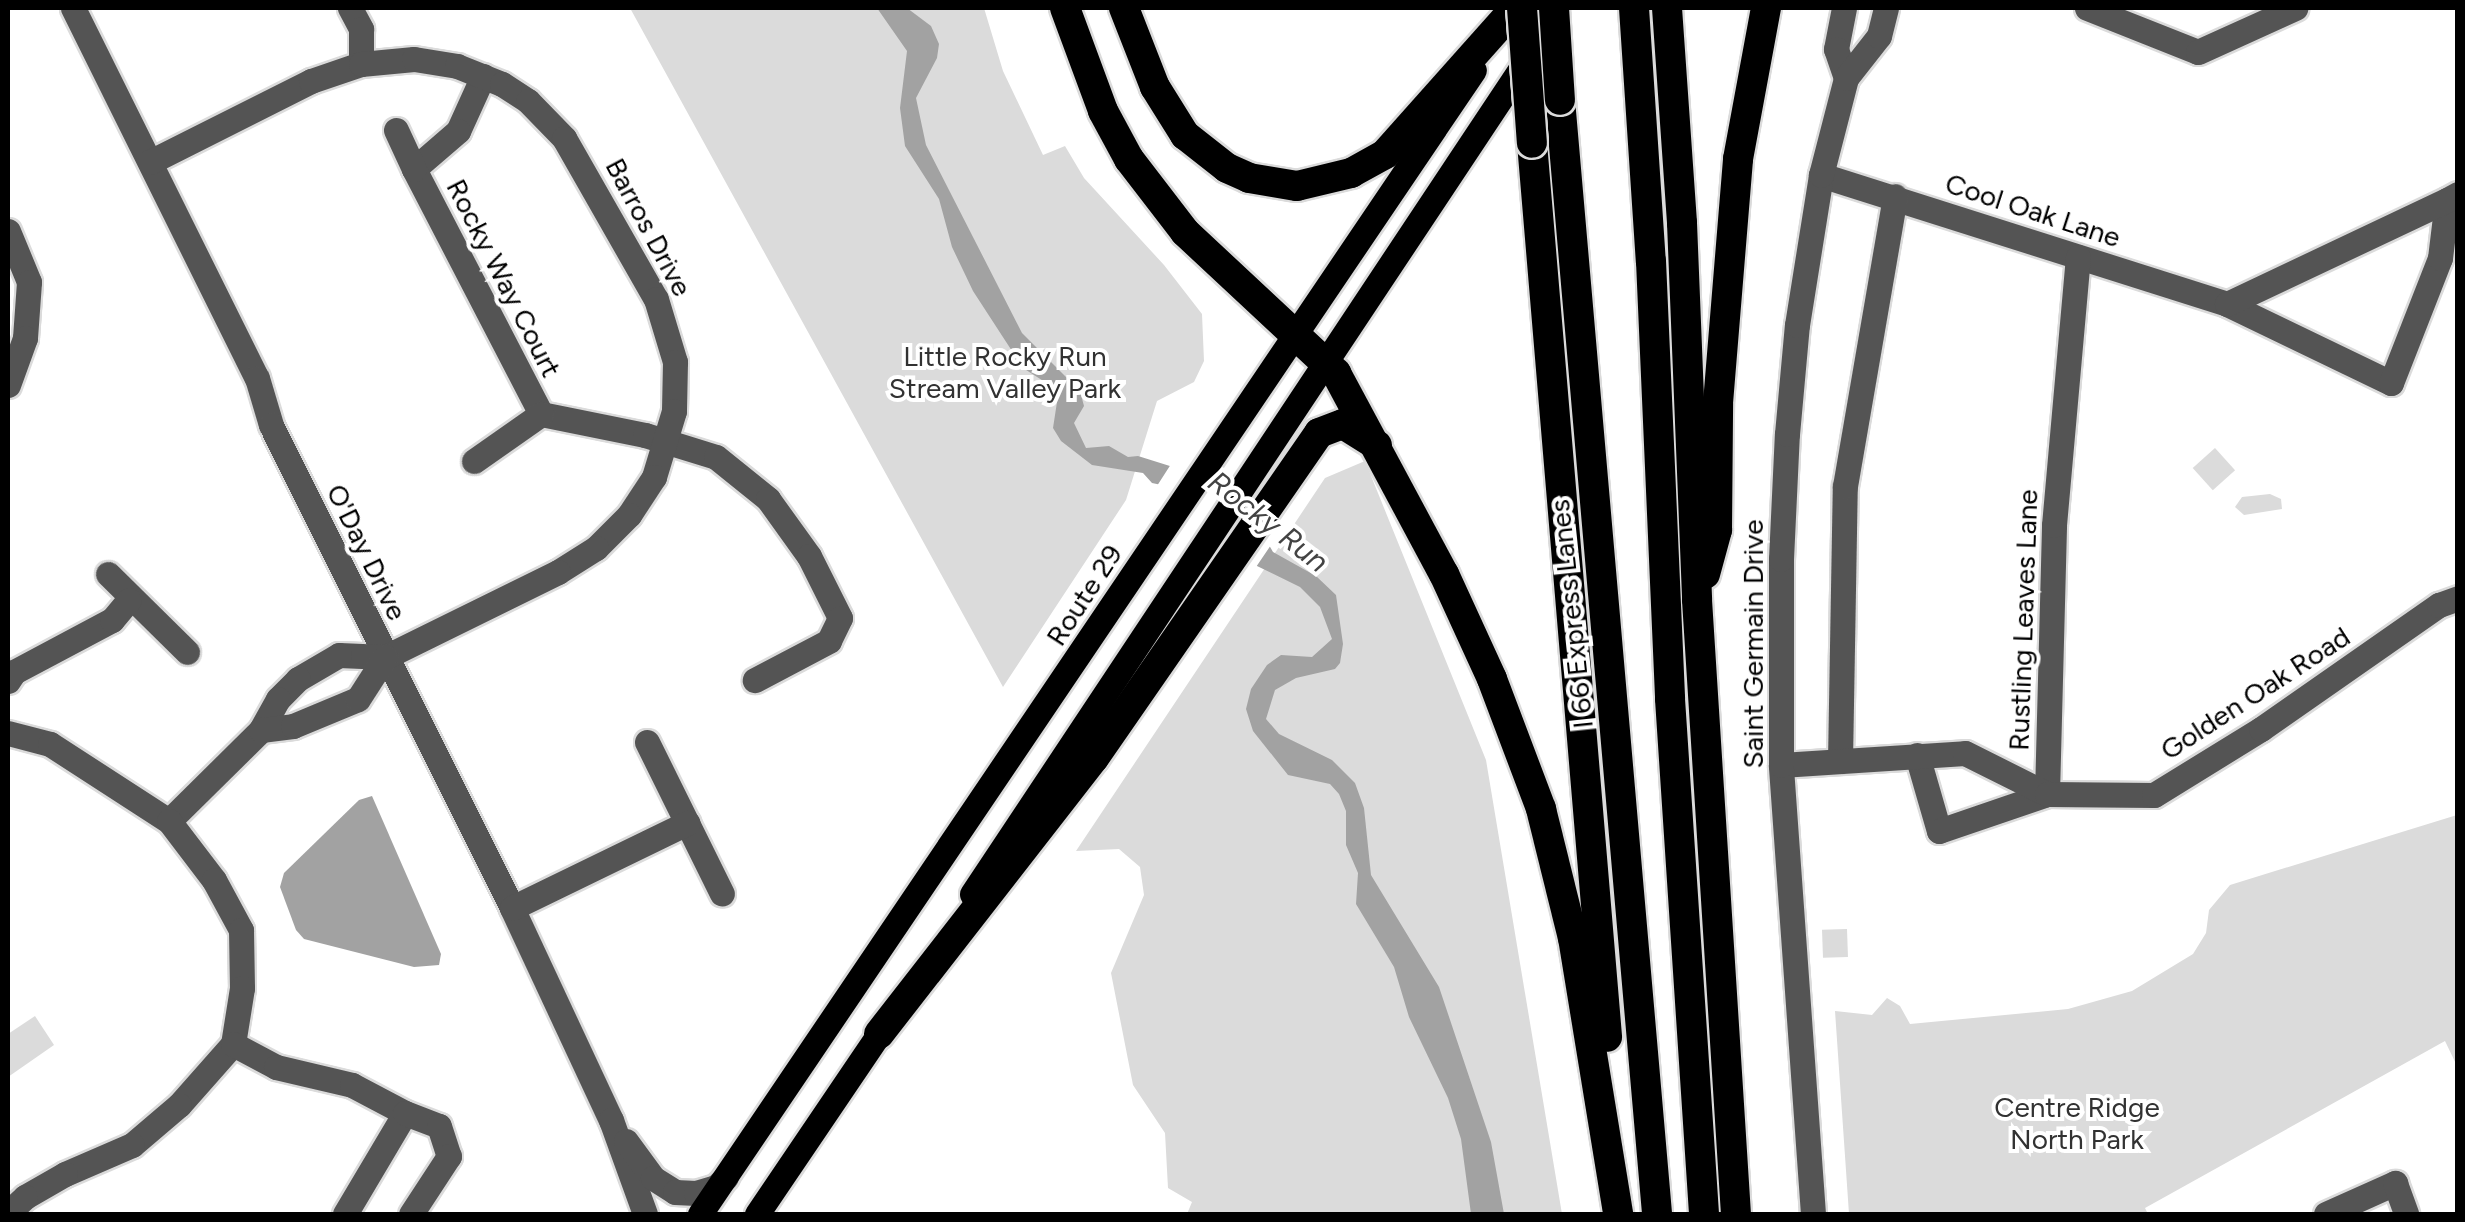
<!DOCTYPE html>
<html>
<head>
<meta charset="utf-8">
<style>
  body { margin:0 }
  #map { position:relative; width:2465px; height:1222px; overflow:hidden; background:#fff; font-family:Figtree,sans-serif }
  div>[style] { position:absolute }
  .green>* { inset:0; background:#dbdbdb; transform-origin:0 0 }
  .water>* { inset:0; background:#a2a2a2 }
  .pier>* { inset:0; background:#fff }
  .roads { filter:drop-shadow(2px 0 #dbdbdb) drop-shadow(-2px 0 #dbdbdb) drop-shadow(0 2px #dbdbdb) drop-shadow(0 -2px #dbdbdb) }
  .minor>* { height:25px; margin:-12.5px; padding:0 12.5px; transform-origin:12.5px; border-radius:12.5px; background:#545454 }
  .major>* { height:25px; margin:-12.5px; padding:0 12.5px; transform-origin:12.5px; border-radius:12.5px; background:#000 }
  .highway>* { height:30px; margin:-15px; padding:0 15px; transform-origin:15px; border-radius:15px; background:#000 }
  .bridges { filter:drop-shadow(2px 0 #dbdbdb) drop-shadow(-2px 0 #dbdbdb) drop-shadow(0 2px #dbdbdb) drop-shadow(0 -2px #dbdbdb) }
  .highway-bridge>* { height:30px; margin:-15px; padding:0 15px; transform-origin:15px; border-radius:15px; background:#000 }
  span { translate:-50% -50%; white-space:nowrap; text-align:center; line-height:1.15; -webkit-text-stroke:8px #fff; paint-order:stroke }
  .street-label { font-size:28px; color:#000 }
  .park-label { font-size:28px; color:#323232 }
  .water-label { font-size:30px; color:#434343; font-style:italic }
  .frame { position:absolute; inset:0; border:10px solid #000; pointer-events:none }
</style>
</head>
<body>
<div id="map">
  <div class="green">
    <i style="clip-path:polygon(630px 8px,984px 8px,1003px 71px,1043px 155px,1065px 146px,1084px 178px,1164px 265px,1202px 314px,1204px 361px,1194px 382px,1157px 401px,1126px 500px,1003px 687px)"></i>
    <i style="left:2215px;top:448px;width:30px;height:30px;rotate:48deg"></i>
    <i style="clip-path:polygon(1365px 461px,1486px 760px,1562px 1214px,1187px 1214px,1192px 1202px,1168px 1188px,1165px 1133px,1133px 1085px,1111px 973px,1144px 895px,1140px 867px,1119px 849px,1076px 851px,1325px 478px)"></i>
    <i style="clip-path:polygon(2270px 494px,2281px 499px,2282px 509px,2244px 515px,2235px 507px,2242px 497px)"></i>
    <i style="clip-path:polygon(2457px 815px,2457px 1066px,2445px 1041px,2145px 1208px,2148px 1214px,1849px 1214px,1835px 1011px,1872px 1015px,1887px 998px,1900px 1006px,1910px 1024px,2068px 1009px,2132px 991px,2193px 954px,2206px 933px,2209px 910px,2230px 885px)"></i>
    <i style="left:1847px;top:929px;width:28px;height:25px;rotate:88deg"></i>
    <i style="clip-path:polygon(35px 1016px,54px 1045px,8px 1077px,8px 1034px)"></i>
  </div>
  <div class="water">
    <i style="clip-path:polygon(877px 8px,907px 8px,931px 26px,939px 44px,937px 58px,916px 98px,926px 145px,1022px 333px,1080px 391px,1084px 406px,1074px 423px,1086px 448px,1109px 446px,1128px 457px,1138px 456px,1189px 472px,1254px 519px,1273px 552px,1316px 576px,1336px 595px,1343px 644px,1340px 663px,1335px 669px,1296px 678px,1275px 690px,1266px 719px,1279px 734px,1332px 760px,1355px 783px,1364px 808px,1371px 875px,1439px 987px,1491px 1142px,1504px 1214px,1471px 1214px,1461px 1139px,1448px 1098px,1409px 1017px,1394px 967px,1356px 904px,1358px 873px,1346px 845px,1346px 811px,1339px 794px,1330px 784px,1288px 775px,1253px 731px,1246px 709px,1251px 689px,1267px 665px,1281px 655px,1312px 657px,1332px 639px,1320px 607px,1300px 587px,1257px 566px,1240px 534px,1171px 487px,1152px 483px,1143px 473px,1092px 465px,1061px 441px,1053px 428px,1057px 402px,1048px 384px,1023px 368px,973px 291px,952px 247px,939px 199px,905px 146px,900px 108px,907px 51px)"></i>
    <i style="clip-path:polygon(372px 796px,441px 954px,439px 965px,414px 967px,304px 939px,296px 930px,280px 887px,284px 873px,359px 800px)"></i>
  </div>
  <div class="pier">
    <i style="clip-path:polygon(1173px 461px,1191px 467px,1258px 516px,1273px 542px,1254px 570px,1229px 531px,1177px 495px,1155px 489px)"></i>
  </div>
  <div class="roads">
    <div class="minor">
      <i style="left:73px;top:8px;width:413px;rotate:63.6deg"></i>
      <i style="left:257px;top:378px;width:49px;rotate:73.4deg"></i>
      <i style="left:271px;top:425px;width:540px;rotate:63.48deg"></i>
      <i style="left:512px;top:908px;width:234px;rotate:65deg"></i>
      <i style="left:611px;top:1120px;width:100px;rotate:70.1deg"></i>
      <i style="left:350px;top:8px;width:24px;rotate:62deg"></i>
      <i style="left:361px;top:29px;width:35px;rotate:90deg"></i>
      <i style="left:1844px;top:8px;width:42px;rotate:101deg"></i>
      <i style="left:1836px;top:49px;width:31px;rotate:71deg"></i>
      <i style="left:2087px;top:8px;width:119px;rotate:21.6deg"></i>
      <i style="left:2198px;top:52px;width:107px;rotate:-24.4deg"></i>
      <i style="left:483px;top:76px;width:60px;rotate:114.4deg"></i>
      <i style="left:458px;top:131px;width:58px;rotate:139.2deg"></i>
      <i style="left:414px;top:169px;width:276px;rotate:62.6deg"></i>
      <i style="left:541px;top:414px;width:106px;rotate:11.4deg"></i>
      <i style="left:645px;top:435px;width:74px;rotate:17.2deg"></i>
      <i style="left:716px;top:457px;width:67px;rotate:38.9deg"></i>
      <i style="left:768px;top:499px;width:70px;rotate:54.3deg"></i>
      <i style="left:809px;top:556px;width:69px;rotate:63.4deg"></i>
      <i style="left:840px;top:618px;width:25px;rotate:116deg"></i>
      <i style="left:829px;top:641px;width:84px;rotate:152.2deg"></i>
      <i style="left:396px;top:130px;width:43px;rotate:65.2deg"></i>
      <i style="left:150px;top:162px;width:180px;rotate:-26.7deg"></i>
      <i style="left:311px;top:81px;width:53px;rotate:-18.8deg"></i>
      <i style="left:361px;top:64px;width:53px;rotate:-5.4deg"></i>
      <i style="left:414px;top:59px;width:44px;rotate:9.2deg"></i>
      <i style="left:457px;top:66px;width:48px;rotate:21.8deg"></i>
      <i style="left:502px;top:84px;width:31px;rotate:33deg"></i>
      <i style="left:528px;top:101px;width:52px;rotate:45.8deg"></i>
      <i style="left:564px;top:138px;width:185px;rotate:60.3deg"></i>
      <i style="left:656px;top:299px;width:66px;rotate:73.2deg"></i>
      <i style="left:675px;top:362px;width:49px;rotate:91.2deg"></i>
      <i style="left:674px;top:411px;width:69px;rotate:106.9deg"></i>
      <i style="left:654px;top:477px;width:45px;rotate:123.3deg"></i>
      <i style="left:629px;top:515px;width:47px;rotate:135deg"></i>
      <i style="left:596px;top:548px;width:45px;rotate:147.7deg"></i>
      <i style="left:558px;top:572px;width:193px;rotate:153.8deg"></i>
      <i style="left:385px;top:657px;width:46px;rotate:-177.5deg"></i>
      <i style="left:339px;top:655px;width:48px;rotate:149.7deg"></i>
      <i style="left:298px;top:679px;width:28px;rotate:135deg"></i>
      <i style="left:278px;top:699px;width:35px;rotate:119deg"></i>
      <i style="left:261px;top:730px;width:129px;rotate:135.3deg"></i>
      <i style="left:1821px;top:175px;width:426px;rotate:17.6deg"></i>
      <i style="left:2227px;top:304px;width:182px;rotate:25.7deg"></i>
      <i style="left:2391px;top:383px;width:134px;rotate:-68.6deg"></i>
      <i style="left:2440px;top:258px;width:58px;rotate:-83.1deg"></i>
      <i style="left:2447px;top:200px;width:13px;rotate:-29deg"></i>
      <i style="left:8px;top:231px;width:55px;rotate:67.6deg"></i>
      <i style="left:29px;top:282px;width:56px;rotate:94.1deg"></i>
      <i style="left:25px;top:338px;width:50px;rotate:109.9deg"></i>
      <i style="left:2227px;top:304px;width:243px;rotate:-25.3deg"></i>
      <i style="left:474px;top:461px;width:82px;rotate:-35deg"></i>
      <i style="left:108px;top:574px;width:111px;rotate:44.6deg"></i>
      <i style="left:8px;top:681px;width:11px;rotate:-56deg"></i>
      <i style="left:14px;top:672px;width:111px;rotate:-28deg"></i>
      <i style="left:112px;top:620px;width:26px;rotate:-50deg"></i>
      <i style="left:261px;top:730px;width:32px;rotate:-7deg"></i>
      <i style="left:293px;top:726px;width:70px;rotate:-22.6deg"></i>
      <i style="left:358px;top:699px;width:50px;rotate:-57.3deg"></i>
      <i style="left:8px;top:733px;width:43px;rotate:14.7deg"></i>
      <i style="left:50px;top:744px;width:142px;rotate:32.9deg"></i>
      <i style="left:169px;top:821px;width:74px;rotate:52.7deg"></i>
      <i style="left:214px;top:880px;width:57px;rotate:61.6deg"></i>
      <i style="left:241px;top:930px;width:58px;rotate:89deg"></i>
      <i style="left:242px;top:988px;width:57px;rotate:99.1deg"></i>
      <i style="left:233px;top:1044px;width:81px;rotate:131.5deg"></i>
      <i style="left:179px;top:1105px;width:62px;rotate:139.6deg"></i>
      <i style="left:132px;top:1145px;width:73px;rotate:156.6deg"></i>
      <i style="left:65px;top:1174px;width:46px;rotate:150.1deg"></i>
      <i style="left:25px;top:1197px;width:23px;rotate:137deg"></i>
      <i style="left:647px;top:742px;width:169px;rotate:63.7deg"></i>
      <i style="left:1917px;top:755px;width:79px;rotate:73.9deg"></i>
      <i style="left:1939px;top:831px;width:114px;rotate:-18.9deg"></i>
      <i style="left:2047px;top:794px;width:269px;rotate:-88.5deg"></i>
      <i style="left:2054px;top:525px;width:269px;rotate:-84.9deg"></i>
      <i style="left:1840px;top:761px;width:275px;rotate:-89deg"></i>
      <i style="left:1845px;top:486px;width:294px;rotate:-80.2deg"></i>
      <i style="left:1781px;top:765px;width:184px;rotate:-3.7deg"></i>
      <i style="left:1965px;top:753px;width:92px;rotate:26.6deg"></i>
      <i style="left:2047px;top:794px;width:107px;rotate:0.5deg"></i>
      <i style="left:2154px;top:795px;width:126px;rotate:-31.7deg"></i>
      <i style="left:2261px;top:729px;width:217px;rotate:-34.9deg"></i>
      <i style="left:2439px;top:605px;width:20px;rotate:-20deg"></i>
      <i style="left:512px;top:908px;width:195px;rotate:-25.9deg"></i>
      <i style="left:233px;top:1044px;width:49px;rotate:28.1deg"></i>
      <i style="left:276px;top:1067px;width:78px;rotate:13.3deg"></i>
      <i style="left:352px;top:1085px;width:60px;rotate:27.8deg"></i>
      <i style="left:626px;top:1141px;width:46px;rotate:53.9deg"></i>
      <i style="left:653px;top:1178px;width:26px;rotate:32deg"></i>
      <i style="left:675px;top:1192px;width:21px;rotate:3deg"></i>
      <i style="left:696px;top:1193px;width:21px;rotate:-17deg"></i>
      <i style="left:716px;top:1187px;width:14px;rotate:-45deg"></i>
      <i style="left:345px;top:1214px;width:117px;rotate:-59.3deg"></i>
      <i style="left:405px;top:1113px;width:36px;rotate:21deg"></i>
      <i style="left:439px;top:1126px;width:32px;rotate:72deg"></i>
      <i style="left:449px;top:1156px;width:69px;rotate:123.2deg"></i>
      <i style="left:1813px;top:1214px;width:450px;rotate:-94.1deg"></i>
      <i style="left:1781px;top:765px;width:206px;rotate:-90deg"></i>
      <i style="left:1781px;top:559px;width:125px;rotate:-87.3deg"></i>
      <i style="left:1787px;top:434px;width:109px;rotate:-84.8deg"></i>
      <i style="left:1797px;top:325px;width:152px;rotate:-80.9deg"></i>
      <i style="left:1821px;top:175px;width:100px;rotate:-75.5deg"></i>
      <i style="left:1846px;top:78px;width:53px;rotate:-51.8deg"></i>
      <i style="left:1879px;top:36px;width:29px;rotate:-76deg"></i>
      <i style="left:2326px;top:1214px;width:76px;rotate:-24.2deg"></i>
      <i style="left:2395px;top:1183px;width:33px;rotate:70deg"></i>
    </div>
    <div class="major">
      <i style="left:972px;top:894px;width:1010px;rotate:-56.39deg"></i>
      <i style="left:700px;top:1214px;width:1381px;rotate:-55.92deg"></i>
      <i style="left:757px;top:1214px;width:235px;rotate:-55.9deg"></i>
    </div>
    <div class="highway">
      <i style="left:1065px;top:8px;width:110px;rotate:69.7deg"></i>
      <i style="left:1103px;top:111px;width:55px;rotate:61.6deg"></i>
      <i style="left:1129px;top:159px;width:92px;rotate:52.5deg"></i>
      <i style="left:1185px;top:232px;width:207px;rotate:43deg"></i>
      <i style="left:1336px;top:373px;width:228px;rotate:61.8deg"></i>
      <i style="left:1444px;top:574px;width:115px;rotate:65.4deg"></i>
      <i style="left:1492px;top:679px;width:139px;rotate:69.3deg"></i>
      <i style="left:1541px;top:809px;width:133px;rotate:76.1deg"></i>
      <i style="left:1573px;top:938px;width:280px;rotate:80.7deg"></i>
      <i style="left:1124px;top:8px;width:85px;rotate:68.6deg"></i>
      <i style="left:1155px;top:87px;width:57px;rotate:58deg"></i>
      <i style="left:1185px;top:135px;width:53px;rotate:38.2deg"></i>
      <i style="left:1227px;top:168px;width:24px;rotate:24deg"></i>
      <i style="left:1249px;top:178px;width:49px;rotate:9.5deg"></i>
      <i style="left:1297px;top:186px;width:56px;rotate:-13.5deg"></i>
      <i style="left:1351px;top:173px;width:39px;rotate:-29deg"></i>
      <i style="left:1385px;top:154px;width:195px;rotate:-48.3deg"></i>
      <i style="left:1634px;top:8px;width:254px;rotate:86.2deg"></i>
      <i style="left:1651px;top:261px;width:438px;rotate:87.5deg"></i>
      <i style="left:1670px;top:699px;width:516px;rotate:86.22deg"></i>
      <i style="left:1667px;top:8px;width:216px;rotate:86deg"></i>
      <i style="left:1682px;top:223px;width:377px;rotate:87.7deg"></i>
      <i style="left:1697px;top:600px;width:615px;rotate:86.37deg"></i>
      <i style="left:1560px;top:100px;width:1118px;rotate:85.02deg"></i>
      <i style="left:1532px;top:143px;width:897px;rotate:85.2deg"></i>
      <i style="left:1705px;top:574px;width:46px;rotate:-74.7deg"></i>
      <i style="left:1717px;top:530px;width:127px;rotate:-89.5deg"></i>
      <i style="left:1718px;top:403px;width:245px;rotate:-85.3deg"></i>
      <i style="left:1738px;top:159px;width:154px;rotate:-79.5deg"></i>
      <i style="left:879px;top:1034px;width:350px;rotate:-52.1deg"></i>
      <i style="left:1094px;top:758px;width:395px;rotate:-55.3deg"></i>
      <i style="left:1319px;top:433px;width:26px;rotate:-21deg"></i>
      <i style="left:1343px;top:424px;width:40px;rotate:32deg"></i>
    </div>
  </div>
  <div class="bridges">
    <div class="highway-bridge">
      <i style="left:1522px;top:8px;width:135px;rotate:85.8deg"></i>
      <i style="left:1554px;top:8px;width:92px;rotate:86.3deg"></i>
    </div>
  </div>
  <div class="street-label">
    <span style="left:2033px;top:210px;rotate:18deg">Cool Oak Lane</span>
    <span style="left:649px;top:227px;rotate:62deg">Barros Drive</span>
    <span style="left:504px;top:278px;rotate:63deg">Rocky Way Court</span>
    <span style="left:367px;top:552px;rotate:64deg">O'Day Drive</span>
    <span style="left:1084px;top:595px;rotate:-57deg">Route 29</span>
    <span style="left:1571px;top:614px;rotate:-96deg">I 66 Express Lanes</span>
    <span style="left:2023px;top:620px;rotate:-88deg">Rustling Leaves Lane</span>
    <span style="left:1753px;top:644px;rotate:-90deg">Saint Germain Drive</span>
    <span style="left:2255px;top:693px;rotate:-33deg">Golden Oak Road</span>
  </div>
  <div class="park-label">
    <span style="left:1005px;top:372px">Little Rocky Run<br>Stream Valley Park</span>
    <span style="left:2077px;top:1123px">Centre Ridge<br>North Park</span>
  </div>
  <div class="water-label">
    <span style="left:1268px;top:522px;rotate:38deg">Rocky Run</span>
  </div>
  <div class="frame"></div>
</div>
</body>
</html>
